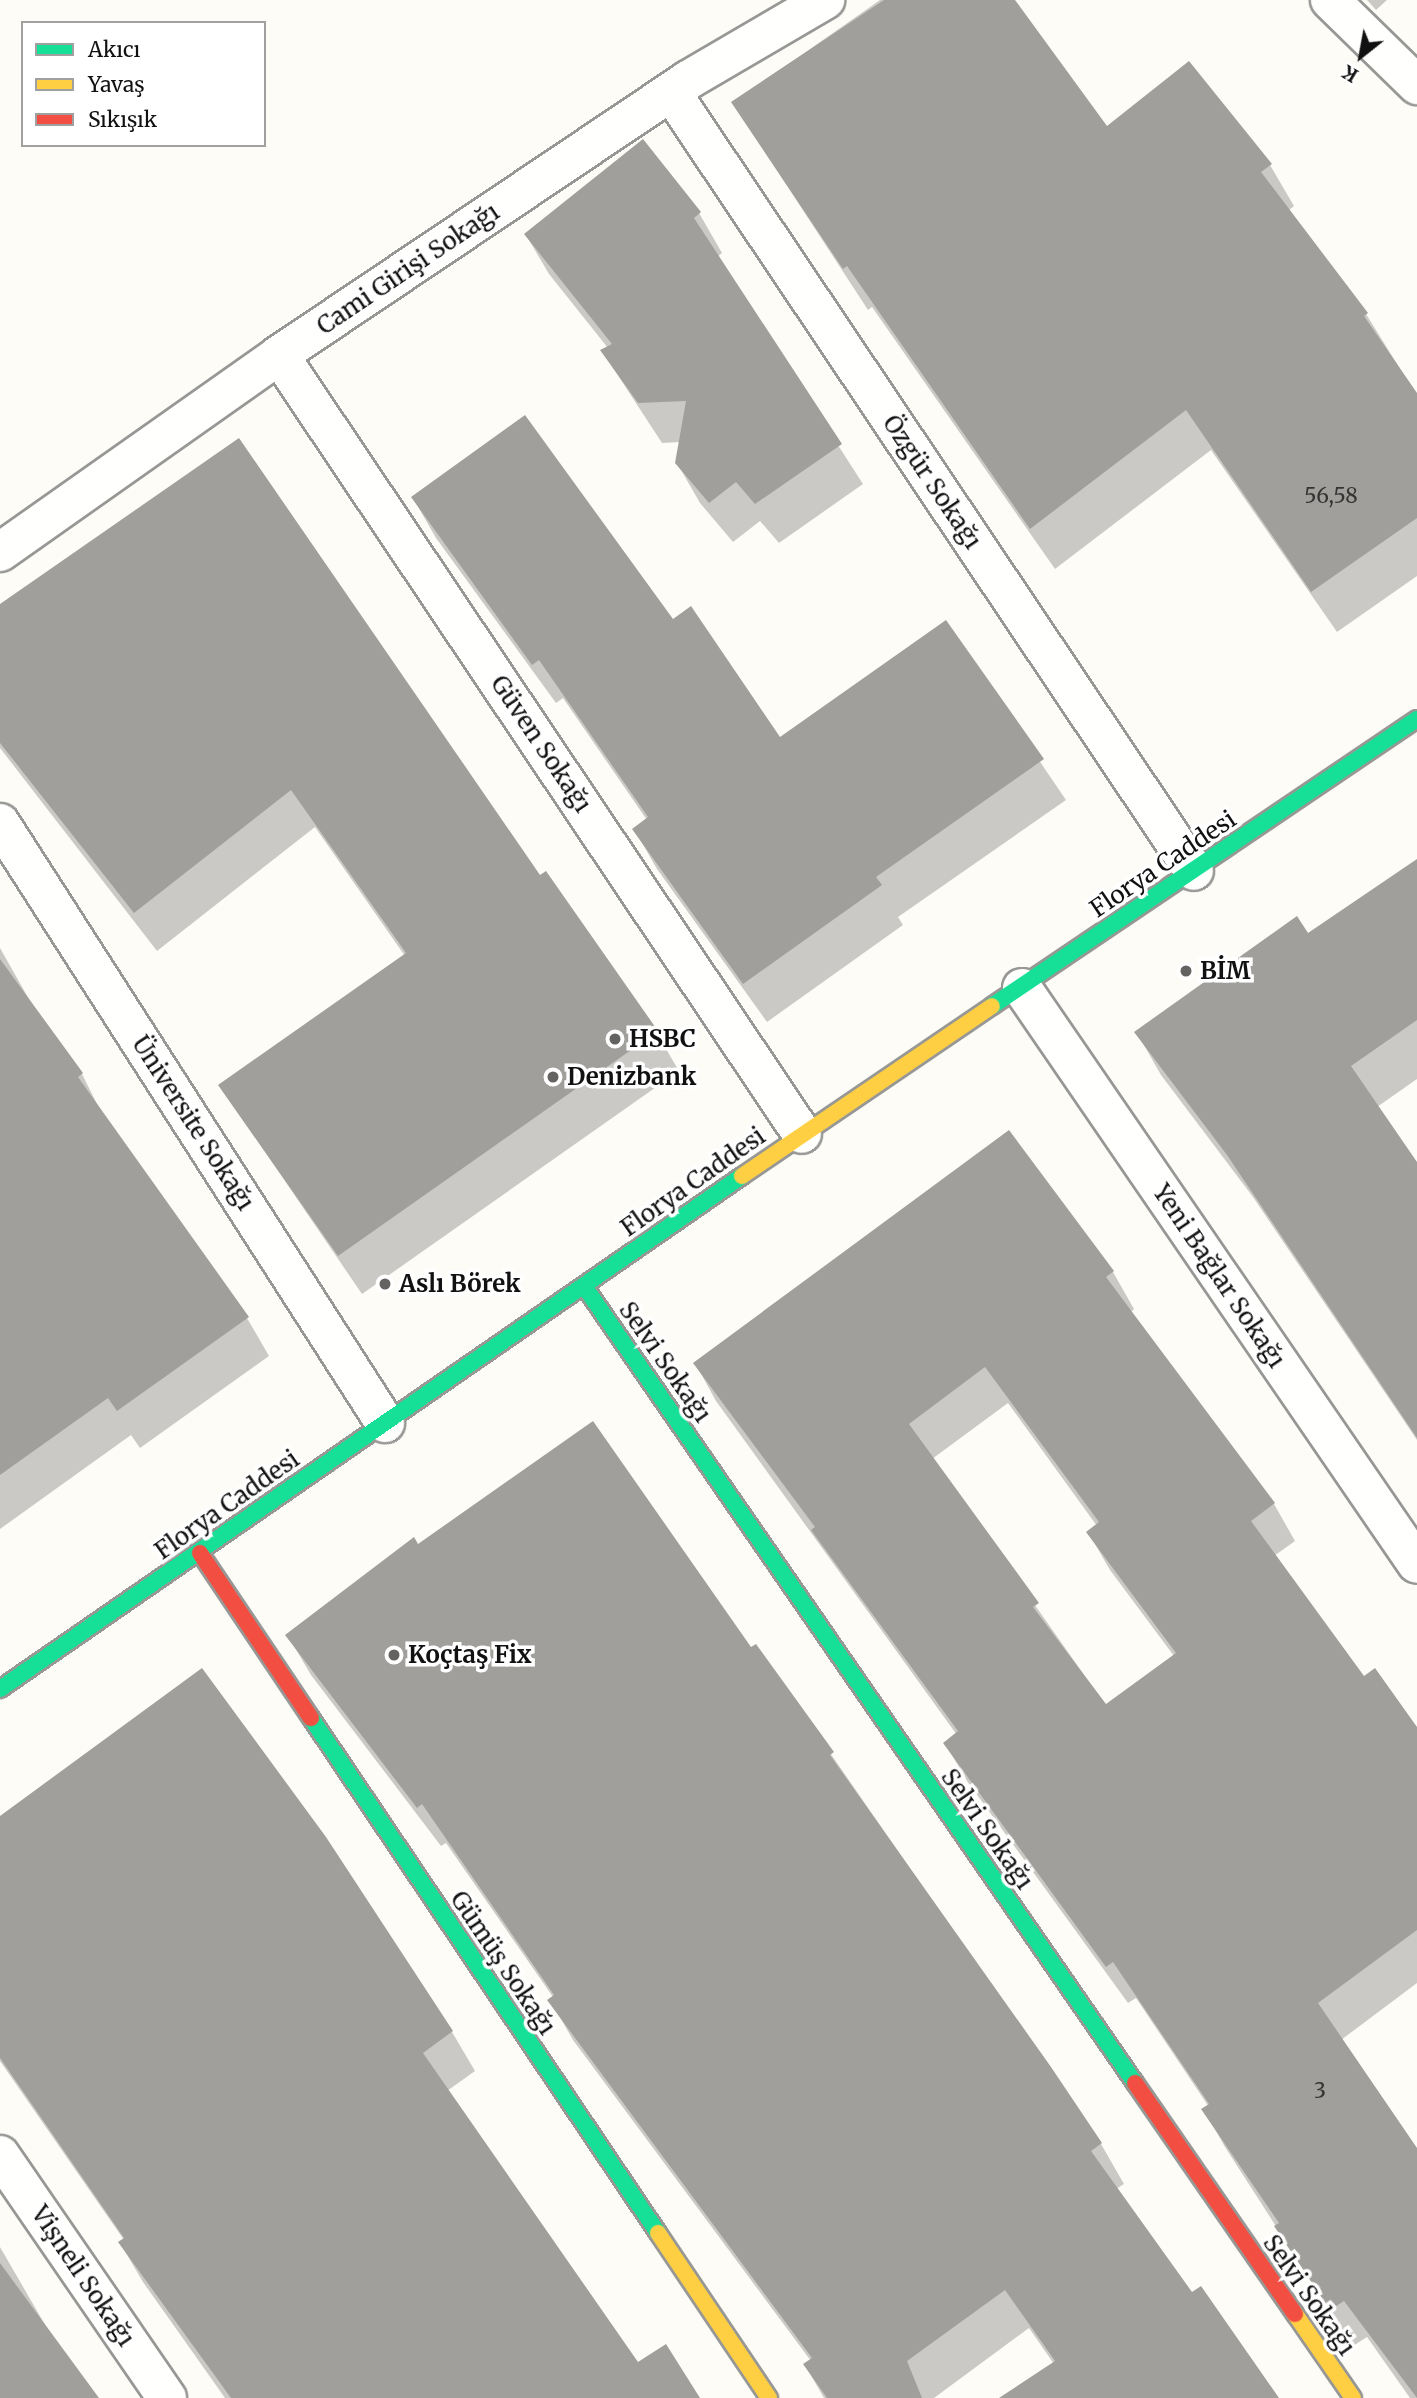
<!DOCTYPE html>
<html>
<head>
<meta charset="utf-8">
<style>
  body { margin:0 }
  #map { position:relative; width:1417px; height:2398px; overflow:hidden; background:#fdfcf7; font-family:Merriweather,serif }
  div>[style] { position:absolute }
  .shadow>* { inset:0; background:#0003 }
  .building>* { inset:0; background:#a19f9c }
  .roads { filter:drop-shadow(2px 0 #979795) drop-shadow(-2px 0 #979795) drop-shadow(0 2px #979795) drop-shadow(0 -2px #979795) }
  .street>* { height:38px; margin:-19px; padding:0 19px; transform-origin:19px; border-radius:19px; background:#fffffe }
  .fast>* { height:16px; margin:-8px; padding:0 8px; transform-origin:8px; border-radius:8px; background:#16e098 }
  .slow>* { height:16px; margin:-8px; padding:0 8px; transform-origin:8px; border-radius:8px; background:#ffcf43 }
  .jam>* { height:16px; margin:-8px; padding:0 8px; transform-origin:8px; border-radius:8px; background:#f24e42 }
  .dots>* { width:19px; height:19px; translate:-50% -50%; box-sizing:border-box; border:4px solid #fff; border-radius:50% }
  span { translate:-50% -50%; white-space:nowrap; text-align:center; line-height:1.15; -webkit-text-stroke:7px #fff; paint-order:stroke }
  .number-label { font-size:21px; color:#353434 }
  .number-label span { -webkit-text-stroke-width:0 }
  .street-label { font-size:24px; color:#111 }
  .poi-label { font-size:24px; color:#111; font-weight:700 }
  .left { translate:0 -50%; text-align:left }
  .legend { position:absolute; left:21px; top:21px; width:245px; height:126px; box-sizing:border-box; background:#fff; border:2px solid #a0a0a0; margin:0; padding:9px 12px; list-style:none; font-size:21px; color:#111 }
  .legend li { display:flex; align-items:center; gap:14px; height:35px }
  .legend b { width:35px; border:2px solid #a0a0a0 }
  .north { position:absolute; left:1326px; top:21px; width:70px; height:70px; -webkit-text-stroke:5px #fff; paint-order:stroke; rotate:211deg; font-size:19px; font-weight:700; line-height:28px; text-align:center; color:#111 }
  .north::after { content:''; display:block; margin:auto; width:24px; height:32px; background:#111; clip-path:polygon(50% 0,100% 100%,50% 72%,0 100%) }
</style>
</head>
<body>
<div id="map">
  <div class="shadow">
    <i style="clip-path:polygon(880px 0,1013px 0,1107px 129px,1270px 165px,1294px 206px,1288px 211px,1366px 314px,1417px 396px,1417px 576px,1337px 632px,1211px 450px,1055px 569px,872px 307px,868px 310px,733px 103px)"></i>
    <i style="clip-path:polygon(1367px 0,1387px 0,1376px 10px)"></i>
    <i style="clip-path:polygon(699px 213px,722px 253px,717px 257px,863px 484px,779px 543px,760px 521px,733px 542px,700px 503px,677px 463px,681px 442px,662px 443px,602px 351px,608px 348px,549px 274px,526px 235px)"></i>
    <i style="clip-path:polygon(239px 440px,540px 877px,656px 1032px,679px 1071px,362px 1294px,220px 1086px,405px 956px,315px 827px,157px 951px,0 748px,0 606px)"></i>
    <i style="clip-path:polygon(413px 498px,672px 621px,780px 739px,945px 622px,1066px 800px,898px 917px,903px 925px,767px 1022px,657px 869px,634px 829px,647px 820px,563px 698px,556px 703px,436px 538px)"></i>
    <i style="clip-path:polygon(1417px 861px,1417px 1079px,1377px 1107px,1417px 1167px,1417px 1440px,1253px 1197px,1161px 1075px,1137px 1033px,1308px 935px)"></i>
    <i style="clip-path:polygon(0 948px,34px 1008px,82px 1074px,102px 1114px,247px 1318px,269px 1356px,140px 1448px,131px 1435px,0 1529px)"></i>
    <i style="clip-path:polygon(evenodd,1009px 1132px,1113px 1272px,1134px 1309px,1131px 1312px,1274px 1504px,1295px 1541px,1274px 1556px,1363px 1678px,1417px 1730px,1417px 1983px,1341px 2040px,1417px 2150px,1417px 2398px,1410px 2398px,1367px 2337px,1353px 2346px,1225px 2147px,1204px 2110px,1209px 2107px,1136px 1998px,1128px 2003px,967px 1781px,945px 1743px,957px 1735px,716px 1401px,695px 1363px,1009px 1132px,1008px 1403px,1097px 1526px,1088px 1532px,1110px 1570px,1174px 1656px,1106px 1706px,932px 1459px,1008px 1403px)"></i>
    <i style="clip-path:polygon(418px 1546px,751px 1650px,756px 1646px,1101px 2144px,1124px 2184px,1116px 2189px,1192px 2294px,1276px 2398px,1002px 2398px,1054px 2364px,1029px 2328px,934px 2398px,824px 2398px,805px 2365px,811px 2361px,573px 2040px,550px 2000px,553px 1997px,446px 1843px,441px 1846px,311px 1675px,288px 1636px)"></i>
    <i style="clip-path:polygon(0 1821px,452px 2032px,475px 2071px,447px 2091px,637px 2364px,698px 2398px,225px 2398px,143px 2282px,120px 2243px,124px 2240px,0 2061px)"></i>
    <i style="clip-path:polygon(0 2247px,55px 2342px,97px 2398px,0 2398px)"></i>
  </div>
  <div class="building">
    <i style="clip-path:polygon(884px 0,1015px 0,1107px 126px,1189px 61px,1272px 164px,1261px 172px,1368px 313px,1364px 316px,1417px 393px,1417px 518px,1311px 592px,1186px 410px,1030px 529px,847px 266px,843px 269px,731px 102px)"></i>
    <i style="clip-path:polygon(643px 139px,701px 212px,694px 218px,842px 444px,755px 504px,736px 482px,709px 503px,675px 463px,686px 401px,638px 403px,600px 350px,612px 344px,524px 234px)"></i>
    <i style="clip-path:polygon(525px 415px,673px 619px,691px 606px,780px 737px,946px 620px,1044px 759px,876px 877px,882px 885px,743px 984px,632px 829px,648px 817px,539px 660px,532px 665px,411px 497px)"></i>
    <i style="clip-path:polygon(239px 438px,540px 875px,546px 871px,658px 1031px,338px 1256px,218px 1085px,406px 953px,291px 790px,134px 913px,0 743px,0 604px)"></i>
    <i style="clip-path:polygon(1417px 859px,1417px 1020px,1351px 1066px,1417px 1162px,1417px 1438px,1227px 1155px,1134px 1032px,1297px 916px,1308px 933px)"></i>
    <i style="clip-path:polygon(0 959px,83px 1073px,78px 1077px,249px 1317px,117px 1411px,108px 1398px,0 1475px)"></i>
    <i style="clip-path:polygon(evenodd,1009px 1130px,1114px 1271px,1106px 1277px,1275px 1503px,1251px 1521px,1364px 1676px,1375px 1668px,1417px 1727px,1417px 1930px,1318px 2003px,1417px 2148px,1417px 2398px,1344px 2301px,1330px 2310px,1274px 2226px,1279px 2223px,1201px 2109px,1209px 2104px,1113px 1962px,1106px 1967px,943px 1743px,958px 1731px,811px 1530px,815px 1527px,693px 1363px,1009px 1130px,985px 1367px,1099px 1522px,1086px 1532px,1176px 1653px,1106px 1704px,1033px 1607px,1039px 1603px,909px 1424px,985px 1367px)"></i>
    <i style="clip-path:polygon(593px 1421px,751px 1647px,756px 1644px,834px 1752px,830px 1755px,1051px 2067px,1102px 2143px,1091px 2151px,1192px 2292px,1201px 2286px,1279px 2398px,999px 2398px,1055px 2361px,1005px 2290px,907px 2361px,922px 2398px,827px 2398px,803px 2364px,812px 2358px,547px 2000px,554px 1995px,422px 1804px,417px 1808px,285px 1635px,414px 1537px,418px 1544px)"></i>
    <i style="clip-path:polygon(202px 1668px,326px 1837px,453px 2031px,423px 2053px,638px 2362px,666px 2344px,700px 2398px,231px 2398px,118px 2242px,124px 2238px,0 2058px,0 1816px)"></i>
    <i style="clip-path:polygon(0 2263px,99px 2398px,0 2398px)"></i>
  </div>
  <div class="roads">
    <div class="street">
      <i style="left:1330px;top:0;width:122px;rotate:44.3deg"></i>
      <i style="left:671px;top:92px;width:938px;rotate:56.12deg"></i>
      <i style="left:279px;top:355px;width:938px;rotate:56.12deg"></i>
      <i style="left:0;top:552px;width:342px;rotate:-35.2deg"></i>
      <i style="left:279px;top:355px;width:493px;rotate:-33.9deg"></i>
      <i style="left:688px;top:80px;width:159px;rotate:-30.3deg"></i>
      <i style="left:0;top:823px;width:713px;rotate:57.31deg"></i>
      <i style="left:1022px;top:988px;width:698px;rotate:55.56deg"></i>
      <i style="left:0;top:2155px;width:295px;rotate:55.5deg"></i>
    </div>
    <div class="fast">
      <i style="left:992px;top:1006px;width:513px;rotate:-34.03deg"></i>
      <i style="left:584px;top:1286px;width:969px;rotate:55.34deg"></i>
      <i style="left:0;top:1689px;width:902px;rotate:-34.66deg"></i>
      <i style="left:311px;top:1718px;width:621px;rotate:56.03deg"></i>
    </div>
    <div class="slow">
      <i style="left:742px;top:1176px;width:302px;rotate:-34.2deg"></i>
      <i style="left:658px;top:2233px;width:199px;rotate:56.1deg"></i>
      <i style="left:1295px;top:2314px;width:102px;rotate:55.4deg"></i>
    </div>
    <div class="jam">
      <i style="left:200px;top:1553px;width:199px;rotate:56.1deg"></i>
      <i style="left:1135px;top:2083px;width:281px;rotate:55.3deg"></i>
    </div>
  </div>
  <div class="dots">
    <i style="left:1186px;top:971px;background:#646362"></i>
    <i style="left:615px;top:1039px;background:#646362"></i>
    <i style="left:553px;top:1077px;background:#646362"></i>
    <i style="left:385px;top:1284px;background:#646362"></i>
    <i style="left:394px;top:1655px;background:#646362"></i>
  </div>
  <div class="number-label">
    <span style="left:1331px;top:496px">56,58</span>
    <span style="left:1320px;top:2091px">3</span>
  </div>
  <div class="street-label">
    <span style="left:408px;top:269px;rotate:-34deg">Cami Girişi Sokağı</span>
    <span style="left:932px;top:482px;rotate:56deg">Özgür Sokağı</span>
    <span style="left:541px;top:744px;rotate:56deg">Güven Sokağı</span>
    <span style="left:1163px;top:864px;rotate:-34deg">Florya Caddesi</span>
    <span style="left:193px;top:1123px;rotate:57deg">Üniversite Sokağı</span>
    <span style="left:693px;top:1182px;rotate:-35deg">Florya Caddesi</span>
    <span style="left:1219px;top:1276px;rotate:56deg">Yeni Bağlar Sokağı</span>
    <span style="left:665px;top:1362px;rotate:55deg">Selvi Sokağı</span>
    <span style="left:227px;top:1505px;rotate:-35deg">Florya Caddesi</span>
    <span style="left:987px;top:1829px;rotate:55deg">Selvi Sokağı</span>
    <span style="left:503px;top:1963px;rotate:56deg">Gümüş Sokağı</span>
    <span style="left:83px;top:2276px;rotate:56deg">Vişneli Sokağı</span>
    <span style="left:1309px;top:2295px;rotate:55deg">Selvi Sokağı</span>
  </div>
  <div class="poi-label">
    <span class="left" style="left:1200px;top:971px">BİM</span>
    <span class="left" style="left:629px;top:1039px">HSBC</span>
    <span class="left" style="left:567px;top:1077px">Denizbank</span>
    <span class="left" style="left:399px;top:1284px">Aslı Börek</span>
    <span class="left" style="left:408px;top:1655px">Koçtaş Fix</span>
  </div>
  <ul class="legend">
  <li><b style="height:9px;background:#16e098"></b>Akıcı</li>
  <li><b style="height:9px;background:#ffcf43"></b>Yavaş</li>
  <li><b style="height:9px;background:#f24e42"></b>Sıkışık</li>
  </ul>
  <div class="north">K</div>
</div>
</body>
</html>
